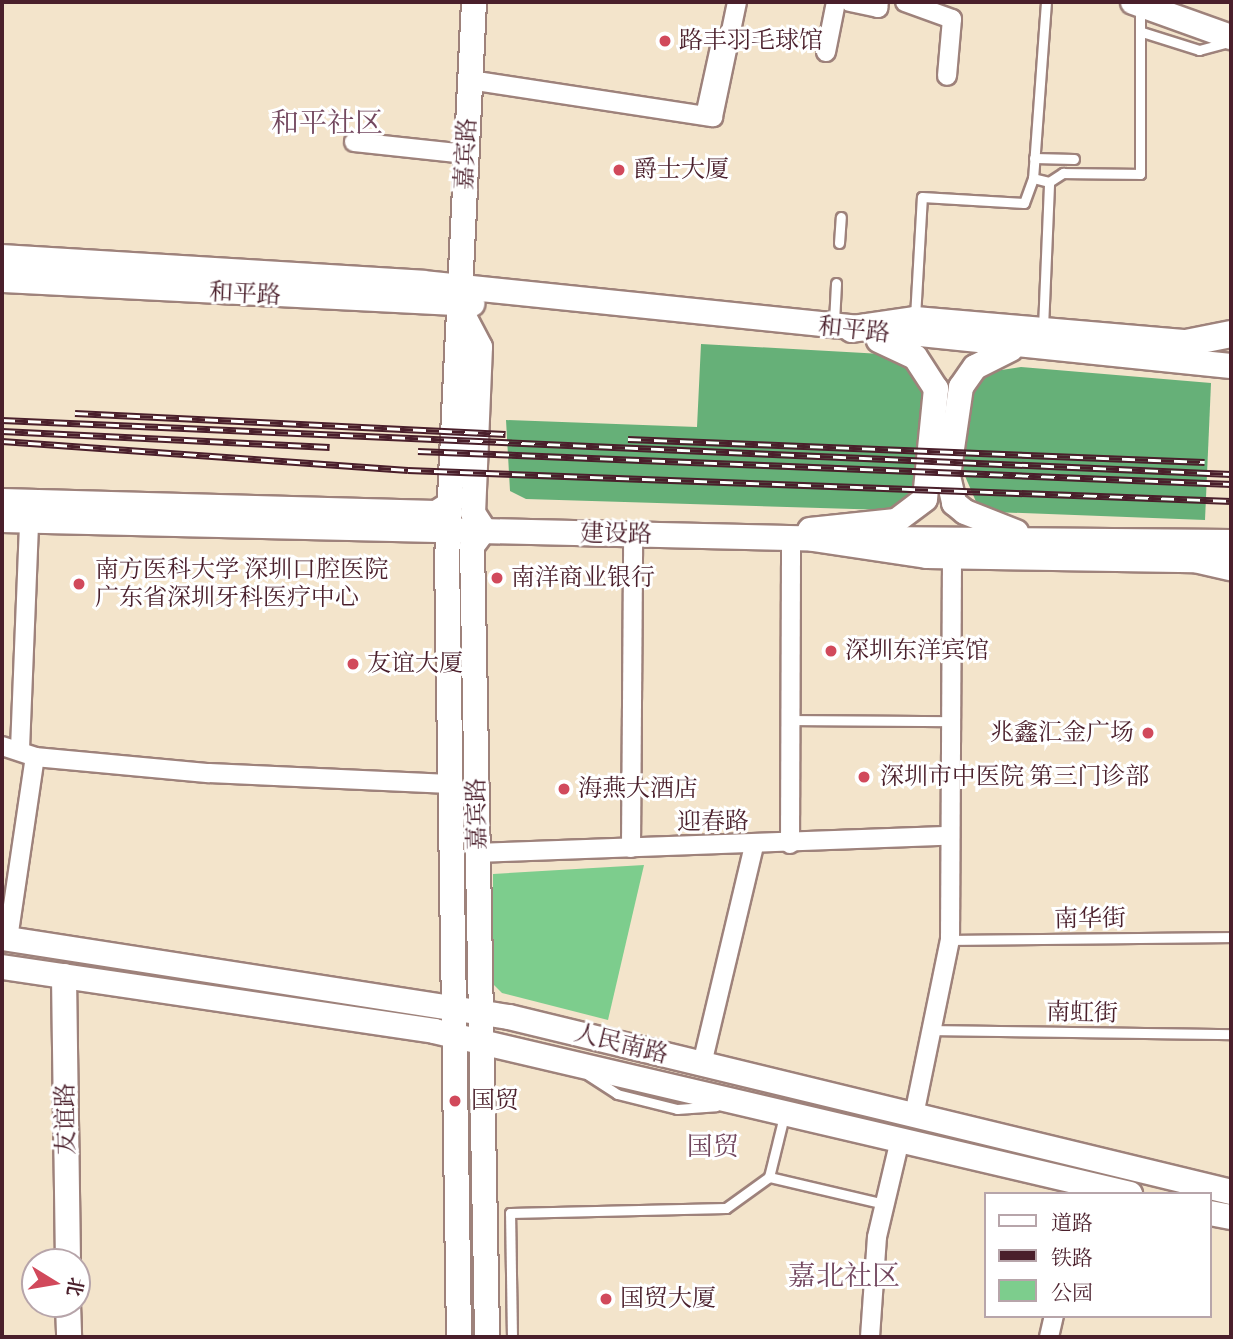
<!DOCTYPE html>
<html>
<head>
<meta charset="utf-8">
<style>
  body { margin:0 }
  #map { position:relative; width:1233px; height:1339px; overflow:hidden; background:#f3e4cb; font-family:"IM FELL Great Primer","Noto Serif SC",serif }
  div>[style] { position:absolute }
  .green>* { inset:0; background:#7dcd8d }
  .forest>* { inset:0; background:#66b078 }
  .roads { filter:drop-shadow(2px 0 #9e827b) drop-shadow(-2px 0 #9e827b) drop-shadow(0 2px #9e827b) drop-shadow(0 -2px #9e827b) }
  .lane>* { height:9px; margin:-4.5px; padding:0 4.5px; transform-origin:4.5px; border-radius:4.5px; background:#fff }
  .street>* { height:18px; margin:-9px; padding:0 9px; transform-origin:9px; border-radius:9px; background:#fff }
  .secondary>* { height:24px; margin:-12px; padding:0 12px; transform-origin:12px; border-radius:12px; background:#fff }
  .primary>* { height:26px; margin:-13px; padding:0 13px; transform-origin:13px; border-radius:13px; background:#fff }
  .rail>* { height:7px; margin-top:-3.5px; transform-origin:0; background:repeating-linear-gradient(90deg,#fff 0 13px,#4a1f2b 0 26px); box-sizing:border-box; border-block:2px solid #4a1f2b }
  .dots>* { width:19px; height:19px; translate:-50% -50%; box-sizing:border-box; border:4px solid #fff; border-radius:50% }
  span { translate:-50% -50%; white-space:nowrap; text-align:center; line-height:1.15; -webkit-text-stroke:6px #fff; paint-order:stroke }
  .poi-label { font-size:24px; color:#4a1f2b }
  .left { translate:0 -50%; text-align:left }
  .right { translate:-100% -50%; text-align:right }
  .street-label { font-size:24px; color:#4a1f2b }
  .neighbourhood-label { font-size:26px; color:#73485f }
  .quarter-label { font-size:28px; color:#73485f }
  .frame { position:absolute; inset:0; border:4px solid #4a1f2b; pointer-events:none }
  .legend { position:absolute; left:984px; top:1192px; width:228px; height:126px; box-sizing:border-box; background:#fff; border:2px solid #b7a5aa; margin:0; padding:9px 12px; list-style:none; font-size:21px; color:#4a1f2b }
  .legend li { display:flex; align-items:center; gap:14px; height:35px }
  .legend b { width:35px; border:2px solid #b7a5aa }
  .north { position:absolute; left:21px; top:1248px; width:70px; height:70px; box-sizing:border-box; background:#fff; border:2px solid #b7a5aa; border-radius:50%; rotate:101deg; font-size:19px; font-weight:700; line-height:28px; text-align:center; color:#4a1f2b }
  .north::after { content:''; display:block; margin:auto; width:24px; height:32px; background:#d1495b; clip-path:polygon(50% 0,100% 100%,50% 72%,0 100%) }
</style>
</head>
<body>
<div id="map">
  <div class="green">
    <i style="clip-path:polygon(644px 865px,608px 1020px,502px 993px,493px 984px,493px 874px)"></i>
  </div>
  <div class="forest">
    <i style="clip-path:polygon(701px 344px,882px 354px,901px 362px,927px 389px,921px 489px,902px 508px,887px 510px,526px 499px,510px 491px,506px 420px,697px 427px)"></i>
    <i style="clip-path:polygon(1021px 367px,1211px 383px,1205px 520px,993px 512px,977px 504px,962px 469px,971px 390px,988px 372px)"></i>
  </div>
  <div class="roads">
    <div class="lane">
      <i style="left:1046px;top:2px;width:176px;rotate:94.2deg"></i>
      <i style="left:1033px;top:178px;width:16px;rotate:14deg"></i>
      <i style="left:1142px;top:32px;width:60px;rotate:17.5deg"></i>
      <i style="left:1199px;top:50px;width:31px;rotate:-15deg"></i>
      <i style="left:700px;top:115px;width:71px;rotate:-77.7deg"></i>
      <i style="left:1034px;top:158px;width:40px;rotate:1.4deg"></i>
      <i style="left:839px;top:243px;width:26px;rotate:-86deg"></i>
      <i style="left:915px;top:317px;width:120px;rotate:-86.7deg"></i>
      <i style="left:922px;top:197px;width:102px;rotate:3.4deg"></i>
      <i style="left:1024px;top:203px;width:27px;rotate:-70deg"></i>
      <i style="left:834px;top:322px;width:39px;rotate:-87deg"></i>
      <i style="left:1043px;top:328px;width:146px;rotate:-87.6deg"></i>
      <i style="left:1049px;top:182px;width:17px;rotate:-33deg"></i>
      <i style="left:1063px;top:173px;width:77px;rotate:0.7deg"></i>
      <i style="left:1140px;top:174px;width:168px;rotate:-90deg"></i>
      <i style="left:791px;top:720px;width:160px;rotate:0.4deg"></i>
      <i style="left:950px;top:940px;width:281px;rotate:-0.6deg"></i>
      <i style="left:931px;top:1030px;width:300px;rotate:0.8deg"></i>
      <i style="left:588px;top:1075px;width:35px;rotate:33deg"></i>
      <i style="left:617px;top:1094px;width:62px;rotate:14deg"></i>
      <i style="left:677px;top:1109px;width:39px;rotate:-4deg"></i>
      <i style="left:769px;top:1177px;width:118px;rotate:13.2deg"></i>
      <i style="left:512px;top:1337px;width:124px;rotate:-90.9deg"></i>
      <i style="left:510px;top:1213px;width:216px;rotate:-1.3deg"></i>
      <i style="left:726px;top:1208px;width:53px;rotate:-35.8deg"></i>
      <i style="left:769px;top:1177px;width:63px;rotate:-76.2deg"></i>
    </div>
    <div class="street">
      <i style="left:850px;top:2px;width:29px;rotate:12deg"></i>
      <i style="left:878px;top:8px;width:6px;rotate:-81deg"></i>
      <i style="left:905px;top:2px;width:50px;rotate:19.9deg"></i>
      <i style="left:952px;top:19px;width:57px;rotate:95deg"></i>
      <i style="left:826px;top:52px;width:51px;rotate:-78.7deg"></i>
      <i style="left:483px;top:82px;width:233px;rotate:8.7deg"></i>
      <i style="left:713px;top:117px;width:117px;rotate:-78.2deg"></i>
      <i style="left:354px;top:142px;width:113px;rotate:6.1deg"></i>
      <i style="left:2px;top:746px;width:35px;rotate:18deg"></i>
      <i style="left:35px;top:757px;width:175px;rotate:5.3deg"></i>
      <i style="left:209px;top:773px;width:241px;rotate:2.6deg"></i>
      <i style="left:20px;top:749px;width:228px;rotate:-87.7deg"></i>
      <i style="left:790px;top:844px;width:306px;rotate:-89.8deg"></i>
      <i style="left:631px;top:848px;width:314px;rotate:-89.6deg"></i>
      <i style="left:478px;top:853px;width:472px;rotate:-2.1deg"></i>
      <i style="left:8px;top:939px;width:184px;rotate:-81.6deg"></i>
      <i style="left:702px;top:1064px;width:225px;rotate:-76.6deg"></i>
      <i style="left:914px;top:1115px;width:179px;rotate:-78.4deg"></i>
      <i style="left:950px;top:940px;width:384px;rotate:-89.7deg"></i>
      <i style="left:870px;top:1337px;width:100px;rotate:-86deg"></i>
      <i style="left:877px;top:1237px;width:100px;rotate:-76.7deg"></i>
      <i style="left:1049px;top:1337px;width:22px;rotate:-77deg"></i>
    </div>
    <div class="secondary">
      <i style="left:1133px;top:2px;width:104px;rotate:19.7deg"></i>
      <i style="left:2px;top:257px;width:422px;rotate:3.5deg"></i>
      <i style="left:423px;top:283px;width:812px;rotate:5.87deg"></i>
      <i style="left:2px;top:280px;width:471px;rotate:2.9deg"></i>
      <i style="left:459px;top:307px;width:45px;rotate:62.3deg"></i>
      <i style="left:480px;top:347px;width:166px;rotate:92.4deg"></i>
      <i style="left:473px;top:513px;width:20px;rotate:57deg"></i>
      <i style="left:1011px;top:349px;width:40px;rotate:153.4deg"></i>
      <i style="left:975px;top:367px;width:24px;rotate:125deg"></i>
      <i style="left:961px;top:387px;width:90px;rotate:98.3deg"></i>
      <i style="left:948px;top:476px;width:28px;rotate:77deg"></i>
      <i style="left:954px;top:503px;width:14px;rotate:39deg"></i>
      <i style="left:965px;top:512px;width:55px;rotate:21.4deg"></i>
      <i style="left:2px;top:501px;width:434px;rotate:1.6deg"></i>
      <i style="left:436px;top:513px;width:17px;rotate:-33deg"></i>
      <i style="left:2px;top:520px;width:830px;rotate:1.31deg"></i>
      <i style="left:484px;top:530px;width:20px;rotate:127deg"></i>
      <i style="left:472px;top:546px;width:791px;rotate:88.91deg"></i>
      <i style="left:810px;top:530px;width:86px;rotate:-6deg"></i>
      <i style="left:896px;top:521px;width:36px;rotate:-37deg"></i>
      <i style="left:925px;top:499px;width:111px;rotate:-84.3deg"></i>
      <i style="left:936px;top:389px;width:38px;rotate:-123deg"></i>
      <i style="left:915px;top:357px;width:40px;rotate:-155deg"></i>
      <i style="left:875px;top:539px;width:356px;rotate:0.5deg"></i>
      <i style="left:2px;top:938px;width:513px;rotate:8.86deg"></i>
      <i style="left:509px;top:1017px;width:743px;rotate:13.62deg"></i>
      <i style="left:2px;top:967px;width:437px;rotate:8.4deg"></i>
      <i style="left:434px;top:1031px;width:715px;rotate:13.18deg"></i>
      <i style="left:64px;top:976px;width:286px;rotate:89.2deg"></i>
      <i style="left:1210px;top:1213px;width:21px;rotate:11deg"></i>
      <i style="left:68px;top:1304px;width:33px;rotate:88deg"></i>
      <i style="left:459px;top:1337px;width:777px;rotate:-90.88deg"></i>
      <i style="left:447px;top:560px;width:559px;rotate:-87.23deg"></i>
    </div>
    <div class="primary">
      <i style="left:852px;top:329px;width:64px;rotate:-8.1deg"></i>
      <i style="left:915px;top:320px;width:272px;rotate:4.9deg"></i>
      <i style="left:1186px;top:343px;width:46px;rotate:-11.3deg"></i>
      <i style="left:813px;top:538px;width:115px;rotate:8.5deg"></i>
      <i style="left:927px;top:555px;width:268px;rotate:0.9deg"></i>
      <i style="left:1195px;top:559px;width:37px;rotate:13deg"></i>
    </div>
  </div>
  <div class="rail">
    <i style="left:75px;top:413px;width:431px;rotate:2.8deg"></i>
    <i style="left:2px;top:420px;width:1230px;rotate:2.52deg"></i>
    <i style="left:2px;top:431px;width:328px;rotate:2.8deg"></i>
    <i style="left:628px;top:439px;width:577px;rotate:2.28deg"></i>
    <i style="left:2px;top:441px;width:407px;rotate:4.1deg"></i>
    <i style="left:408px;top:470px;width:824px;rotate:2.16deg"></i>
    <i style="left:418px;top:451px;width:814px;rotate:2.32deg"></i>
  </div>
  <div class="dots">
    <i style="left:665px;top:41px;background:#d1495b"></i>
    <i style="left:619px;top:170px;background:#d1495b"></i>
    <i style="left:497px;top:578px;background:#d1495b"></i>
    <i style="left:79px;top:584px;background:#d1495b"></i>
    <i style="left:831px;top:651px;background:#d1495b"></i>
    <i style="left:353px;top:664px;background:#d1495b"></i>
    <i style="left:1148px;top:733px;background:#d1495b"></i>
    <i style="left:864px;top:777px;background:#d1495b"></i>
    <i style="left:564px;top:789px;background:#d1495b"></i>
    <i style="left:455px;top:1101px;background:#d1495b"></i>
    <i style="left:606px;top:1299px;background:#d1495b"></i>
  </div>
  <div class="poi-label">
    <span class="left" style="left:679px;top:41px">路丰羽毛球馆</span>
    <span class="left" style="left:633px;top:170px">爵士大厦</span>
    <span class="left" style="left:95px;top:584px">南方医科大学 深圳口腔医院<br>广东省深圳牙科医疗中心</span>
    <span class="left" style="left:511px;top:578px">南洋商业银行</span>
    <span class="left" style="left:845px;top:651px">深圳东洋宾馆</span>
    <span class="left" style="left:367px;top:664px">友谊大厦</span>
    <span class="right" style="left:1134px;top:733px">兆鑫汇金广场</span>
    <span class="left" style="left:880px;top:777px">深圳市中医院 第三门诊部</span>
    <span class="left" style="left:578px;top:789px">海燕大酒店</span>
    <span class="left" style="left:471px;top:1101px">国贸</span>
    <span class="left" style="left:620px;top:1299px">国贸大厦</span>
  </div>
  <div class="street-label">
    <span style="left:466px;top:154px;rotate:-87deg">嘉宾路</span>
    <span style="left:245px;top:294px;rotate:3deg">和平路</span>
    <span style="left:854px;top:330px;rotate:6deg">和平路</span>
    <span style="left:616px;top:534px;rotate:1deg">建设路</span>
    <span style="left:477px;top:814px;rotate:-91deg">嘉宾路</span>
    <span style="left:713px;top:822px;rotate:-1deg">迎春路</span>
    <span style="left:1090px;top:919px;rotate:-1deg">南华街</span>
    <span style="left:1082px;top:1013px;rotate:1deg">南虹街</span>
    <span style="left:621px;top:1044px;rotate:14deg">人民南路</span>
    <span style="left:66px;top:1119px;rotate:-91deg">友谊路</span>
  </div>
  <div class="neighbourhood-label">
    <span style="left:713px;top:1147px">国贸</span>
  </div>
  <div class="quarter-label">
    <span style="left:327px;top:123px">和平社区</span>
    <span style="left:844px;top:1276px">嘉北社区</span>
  </div>
  <div class="frame"></div>
  <ul class="legend">
  <li><b style="height:9px;background:#fff"></b>道路</li>
  <li><b style="height:9px;background:#4a1f2b"></b>铁路</li>
  <li><b style="height:19px;background:#7dcd8d"></b>公园</li>
  </ul>
  <div class="north">北</div>
</div>
</body>
</html>
